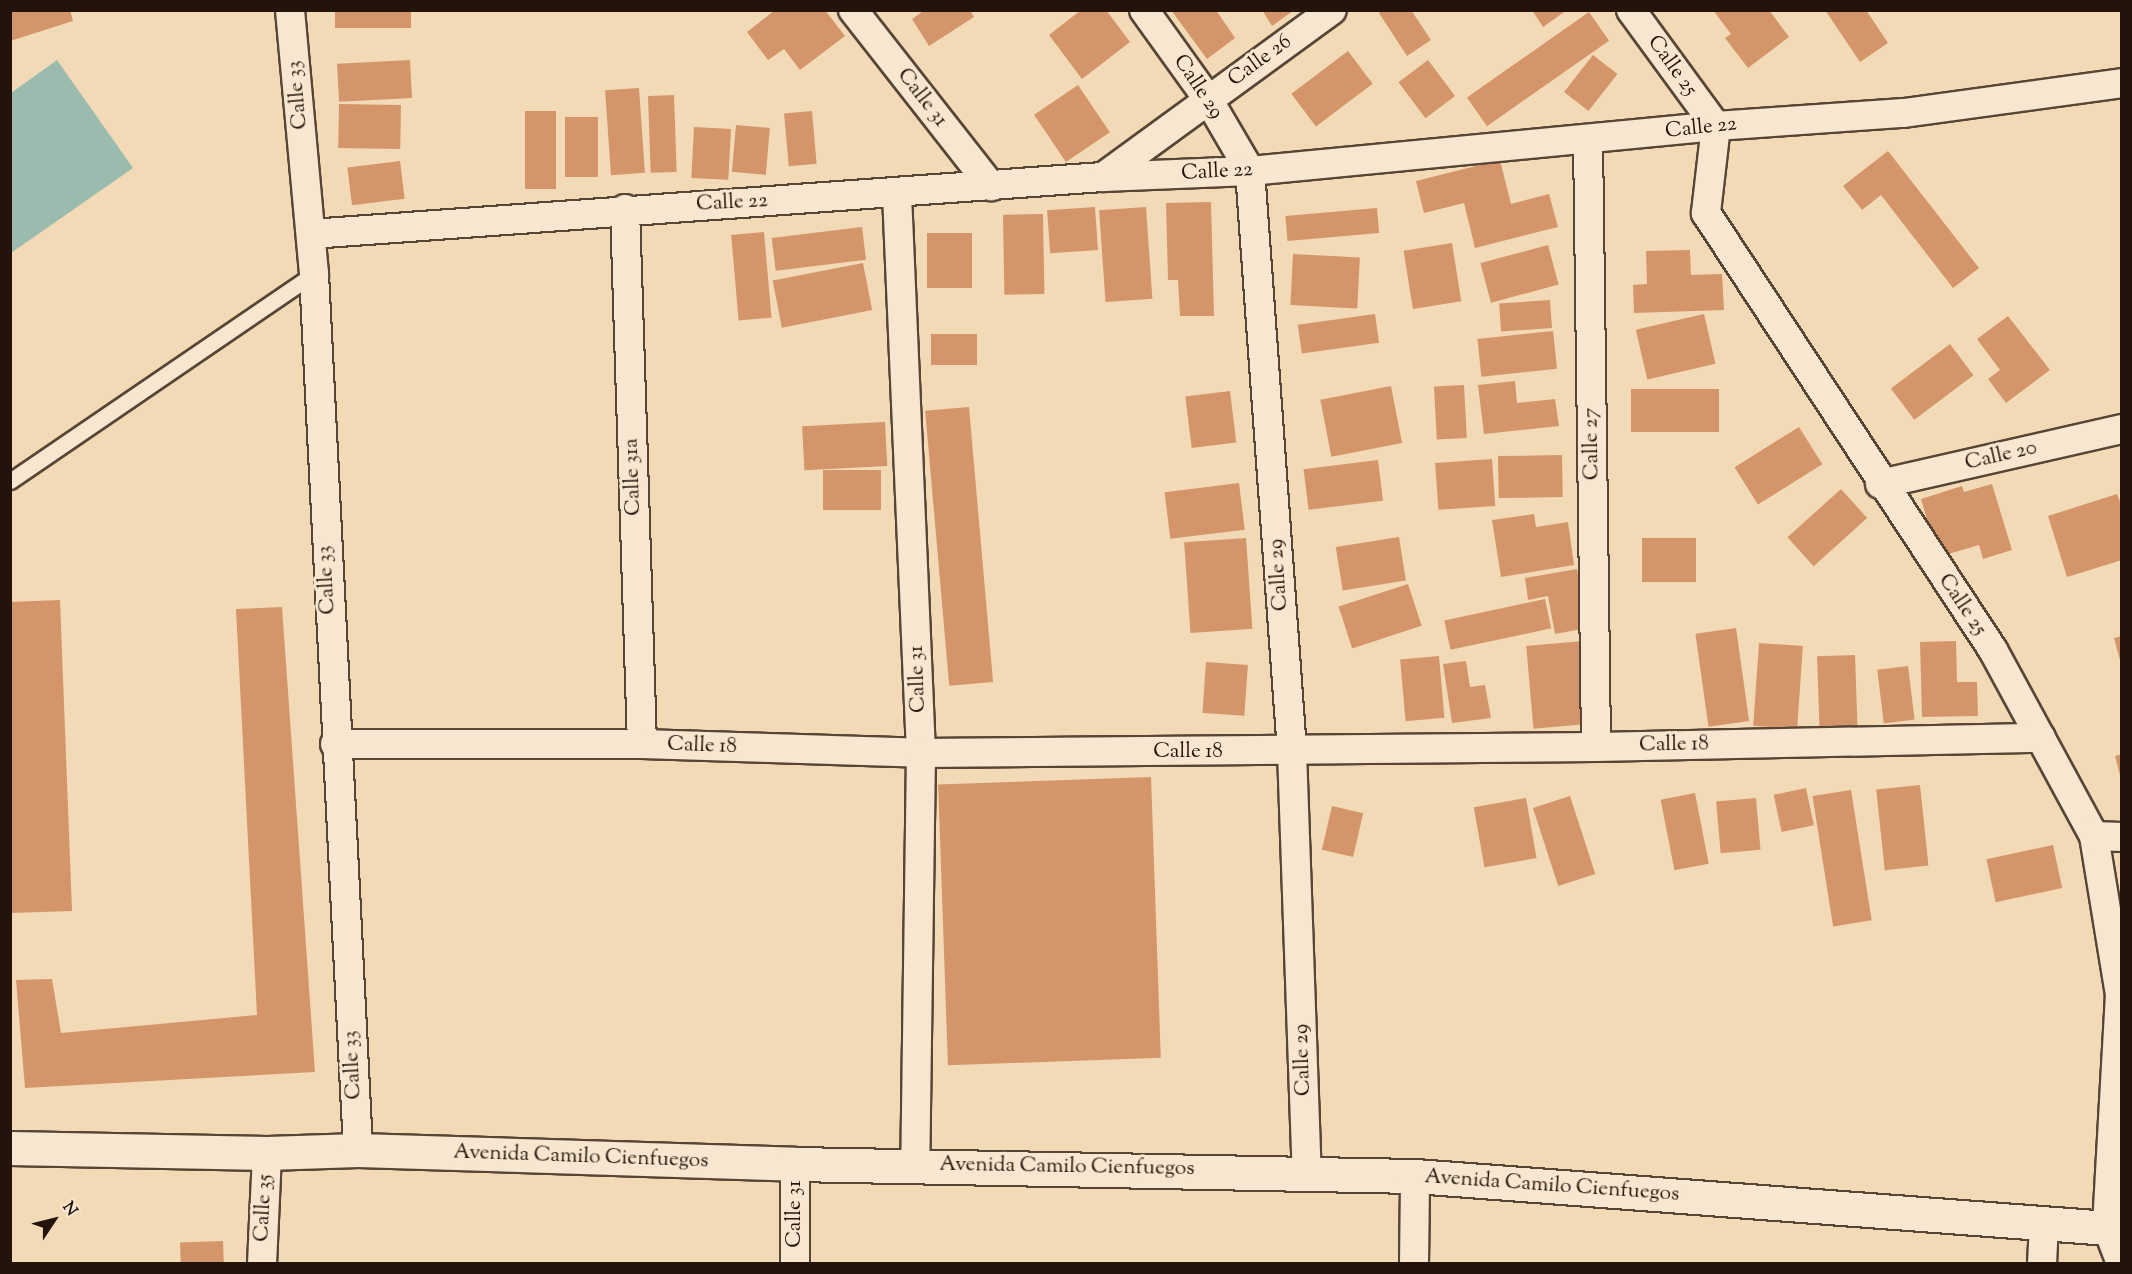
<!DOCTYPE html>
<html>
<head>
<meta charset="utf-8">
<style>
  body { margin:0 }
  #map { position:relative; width:2132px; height:1274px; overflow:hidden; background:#f2dab7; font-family:"Sorts Mill Goudy",serif }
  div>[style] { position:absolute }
  .water>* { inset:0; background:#9bbbae }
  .building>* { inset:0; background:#d4956b; transform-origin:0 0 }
  .roads { filter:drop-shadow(2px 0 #574535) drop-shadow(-2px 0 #574535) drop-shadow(0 2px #574535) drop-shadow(0 -2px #574535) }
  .service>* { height:15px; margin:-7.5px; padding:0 7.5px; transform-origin:7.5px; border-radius:7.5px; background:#f7e7d0 }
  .minor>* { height:28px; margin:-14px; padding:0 14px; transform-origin:14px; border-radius:14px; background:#f7e7d0 }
  .secondary>* { height:33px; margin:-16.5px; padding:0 16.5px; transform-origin:16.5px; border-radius:16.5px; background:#f7e7d0 }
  span { translate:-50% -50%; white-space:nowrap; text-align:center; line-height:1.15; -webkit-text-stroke:6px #f7e7d0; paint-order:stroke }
  .street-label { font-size:21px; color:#23130a }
  .frame { position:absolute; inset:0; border:12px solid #23130a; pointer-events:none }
  .north { position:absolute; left:24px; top:1190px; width:60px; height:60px; -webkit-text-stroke:4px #f7e7d0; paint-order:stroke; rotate:55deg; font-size:16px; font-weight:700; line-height:24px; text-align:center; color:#23130a }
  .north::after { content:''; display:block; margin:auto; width:21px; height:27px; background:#23130a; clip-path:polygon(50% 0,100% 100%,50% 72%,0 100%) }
</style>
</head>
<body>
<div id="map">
  <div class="water">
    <i style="clip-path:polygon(57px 60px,133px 168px,11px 253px,11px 93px)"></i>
  </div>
  <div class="building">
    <i style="clip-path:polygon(10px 10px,70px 10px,73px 21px,10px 41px)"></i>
    <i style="left:335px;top:10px;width:76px;height:18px"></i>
    <i style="clip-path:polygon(775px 10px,825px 10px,845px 36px,800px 70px,784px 49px,768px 60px,747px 32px)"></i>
    <i style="clip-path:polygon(925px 10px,970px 10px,974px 17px,929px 46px,912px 19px)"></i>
    <i style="clip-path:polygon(1081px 10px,1106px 10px,1130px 42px,1082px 79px,1049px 35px)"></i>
    <i style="clip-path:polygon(1171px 10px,1216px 10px,1235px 38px,1207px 59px)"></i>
    <i style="clip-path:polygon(1262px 10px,1294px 10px,1272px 26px)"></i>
    <i style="clip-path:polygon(1382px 10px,1411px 10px,1431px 40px,1407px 56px,1379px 13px)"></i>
    <i style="clip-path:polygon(1532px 10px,1567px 10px,1543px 27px)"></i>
    <i style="clip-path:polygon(1713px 10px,1769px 10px,1789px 37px,1748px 68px,1725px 38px,1731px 34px)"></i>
    <i style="clip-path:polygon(1825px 10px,1866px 10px,1888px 43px,1860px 62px)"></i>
    <i style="left:1589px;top:12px;width:35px;height:149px;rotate:55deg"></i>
    <i style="left:1348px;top:51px;width:41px;height:71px;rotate:53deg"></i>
    <i style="left:1593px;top:55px;width:31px;height:47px;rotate:38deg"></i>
    <i style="left:410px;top:60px;width:38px;height:73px;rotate:87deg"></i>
    <i style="left:1428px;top:60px;width:45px;height:37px;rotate:53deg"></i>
    <i style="left:1078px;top:85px;width:57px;height:53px;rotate:56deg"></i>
    <i style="left:639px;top:88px;width:85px;height:34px;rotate:86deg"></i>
    <i style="left:674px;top:95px;width:77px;height:26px;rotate:88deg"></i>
    <i style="left:339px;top:104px;width:62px;height:44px;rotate:1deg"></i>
    <i style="left:525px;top:111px;width:31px;height:78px"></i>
    <i style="left:812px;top:111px;width:53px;height:28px;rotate:85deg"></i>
    <i style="left:565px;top:117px;width:33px;height:60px"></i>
    <i style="left:736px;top:125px;width:34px;height:47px;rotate:5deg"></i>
    <i style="left:694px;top:127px;width:37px;height:51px;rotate:3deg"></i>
    <i style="clip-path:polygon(1888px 151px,1979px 268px,1953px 288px,1881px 195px,1862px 210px,1843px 186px)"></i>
    <i style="clip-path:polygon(1500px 160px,1511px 204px,1549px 194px,1558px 227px,1475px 248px,1464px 203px,1424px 213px,1416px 181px)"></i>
    <i style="left:400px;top:161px;width:38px;height:53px;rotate:83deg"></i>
    <i style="clip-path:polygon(1211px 202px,1214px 316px,1180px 316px,1178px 280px,1168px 280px,1166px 203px)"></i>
    <i style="left:1095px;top:207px;width:43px;height:48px;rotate:86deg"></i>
    <i style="left:1146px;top:207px;width:92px;height:47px;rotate:86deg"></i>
    <i style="left:1377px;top:208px;width:25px;height:92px;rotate:85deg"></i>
    <i style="left:1043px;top:214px;width:80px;height:40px;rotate:89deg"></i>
    <i style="left:862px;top:227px;width:33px;height:91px;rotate:83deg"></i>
    <i style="left:764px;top:232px;width:86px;height:33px;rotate:85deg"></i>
    <i style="left:927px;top:233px;width:45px;height:55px"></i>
    <i style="left:1452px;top:243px;width:59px;height:49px;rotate:81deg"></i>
    <i style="left:1548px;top:245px;width:41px;height:70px;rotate:75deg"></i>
    <i style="clip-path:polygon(1690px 250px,1691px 275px,1722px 274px,1724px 310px,1634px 313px,1633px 285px,1647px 284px,1646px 251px)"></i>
    <i style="left:1293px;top:254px;width:67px;height:51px;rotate:3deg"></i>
    <i style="left:863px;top:263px;width:48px;height:92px;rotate:79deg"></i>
    <i style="left:1550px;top:300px;width:28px;height:51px;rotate:86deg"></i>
    <i style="left:1375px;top:314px;width:29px;height:78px;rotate:82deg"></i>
    <i style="left:1704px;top:314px;width:51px;height:70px;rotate:77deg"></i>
    <i style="clip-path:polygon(2008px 316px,2050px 370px,2006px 403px,1988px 379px,2000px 370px,1977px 339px)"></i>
    <i style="left:1553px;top:331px;width:38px;height:76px;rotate:84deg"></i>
    <i style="left:931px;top:334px;width:46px;height:31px"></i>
    <i style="left:1950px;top:344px;width:39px;height:74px;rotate:53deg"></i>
    <i style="clip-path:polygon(1515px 381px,1517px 403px,1555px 399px,1559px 426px,1484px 434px,1478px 385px)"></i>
    <i style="left:1464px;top:385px;width:53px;height:30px;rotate:87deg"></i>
    <i style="left:1391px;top:386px;width:58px;height:72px;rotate:79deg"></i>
    <i style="left:1631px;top:389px;width:88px;height:43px"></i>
    <i style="left:1230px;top:391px;width:52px;height:45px;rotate:83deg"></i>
    <i style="left:969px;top:407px;width:276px;height:44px;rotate:85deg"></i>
    <i style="left:885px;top:422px;width:44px;height:83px;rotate:87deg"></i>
    <i style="left:1799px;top:427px;width:44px;height:76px;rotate:58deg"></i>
    <i style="left:1562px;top:455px;width:42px;height:64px;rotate:89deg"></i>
    <i style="left:1492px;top:459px;width:47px;height:57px;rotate:86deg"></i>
    <i style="left:1378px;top:460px;width:41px;height:75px;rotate:83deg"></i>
    <i style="left:823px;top:470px;width:58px;height:40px"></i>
    <i style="left:1239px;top:483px;width:47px;height:75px;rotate:83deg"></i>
    <i style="clip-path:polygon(1992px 484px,2012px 550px,1983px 559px,1979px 545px,1938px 557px,1921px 499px,1962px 486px,1964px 492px)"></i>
    <i style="left:1841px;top:489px;width:39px;height:72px;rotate:48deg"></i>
    <i style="clip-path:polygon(2117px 494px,2122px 507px,2122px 560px,2067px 577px,2048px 516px)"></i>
    <i style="clip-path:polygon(1534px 514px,1536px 527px,1568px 522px,1574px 565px,1501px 577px,1492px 520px)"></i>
    <i style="left:1399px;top:537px;width:44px;height:64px;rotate:81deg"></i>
    <i style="left:1246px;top:538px;width:91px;height:62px;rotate:86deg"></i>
    <i style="left:1642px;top:538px;width:54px;height:44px"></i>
    <i style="clip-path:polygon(1577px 569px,1587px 628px,1555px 634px,1548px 596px,1528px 600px,1525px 578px)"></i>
    <i style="left:1408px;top:584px;width:44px;height:73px;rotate:72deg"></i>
    <i style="left:1545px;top:599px;width:30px;height:103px;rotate:78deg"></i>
    <i style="clip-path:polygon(60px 600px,72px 911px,10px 913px,10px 602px)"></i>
    <i style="clip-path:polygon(282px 607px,315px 1072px,25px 1088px,16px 980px,52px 979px,61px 1033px,257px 1015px,236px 609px)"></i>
    <i style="left:1736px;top:628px;width:94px;height:41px;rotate:82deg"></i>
    <i style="clip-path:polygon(2122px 636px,2122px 664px,2121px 664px,2114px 638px)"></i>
    <i style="left:1583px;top:641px;width:83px;height:57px;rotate:85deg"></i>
    <i style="clip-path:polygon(1956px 641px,1957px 682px,1977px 682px,1978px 716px,1922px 717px,1920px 642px)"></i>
    <i style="left:1759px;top:643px;width:44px;height:83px;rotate:4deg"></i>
    <i style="left:1855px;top:655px;width:71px;height:38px;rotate:88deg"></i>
    <i style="left:1439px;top:656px;width:62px;height:39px;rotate:85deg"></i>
    <i style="clip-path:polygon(1466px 661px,1470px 687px,1485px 685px,1491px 718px,1452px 723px,1443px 664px)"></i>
    <i style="left:1206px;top:662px;width:42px;height:51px;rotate:4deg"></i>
    <i style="left:1908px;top:666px;width:54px;height:31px;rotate:83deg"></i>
    <i style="clip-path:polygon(2122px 754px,2122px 779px,2121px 779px,2115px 756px)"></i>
    <i style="left:1151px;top:777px;width:281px;height:213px;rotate:88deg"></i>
    <i style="left:1920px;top:785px;width:81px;height:44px;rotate:84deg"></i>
    <i style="left:1806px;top:788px;width:38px;height:33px;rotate:78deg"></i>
    <i style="left:1851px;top:790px;width:132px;height:39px;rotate:81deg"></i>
    <i style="left:1695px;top:793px;width:72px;height:35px;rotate:79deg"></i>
    <i style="left:1570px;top:796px;width:82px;height:39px;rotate:72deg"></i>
    <i style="left:1526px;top:798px;width:61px;height:53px;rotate:80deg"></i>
    <i style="left:1756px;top:798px;width:52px;height:40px;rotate:85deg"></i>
    <i style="left:1332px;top:806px;width:32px;height:45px;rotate:13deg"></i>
    <i style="left:2053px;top:845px;width:44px;height:68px;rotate:78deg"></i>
    <i style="left:223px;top:1241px;width:23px;height:43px;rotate:88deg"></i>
  </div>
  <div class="roads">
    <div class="service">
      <i style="left:10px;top:481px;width:368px;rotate:-34.3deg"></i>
    </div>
    <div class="minor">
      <i style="left:290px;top:10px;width:265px;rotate:84.8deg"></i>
      <i style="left:314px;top:274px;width:877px;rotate:87.12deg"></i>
      <i style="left:853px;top:10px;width:224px;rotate:51.9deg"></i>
      <i style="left:1144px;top:10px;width:110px;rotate:54.3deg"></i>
      <i style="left:1208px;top:99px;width:83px;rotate:59.7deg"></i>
      <i style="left:1250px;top:171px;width:582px;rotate:85.86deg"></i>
      <i style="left:1292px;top:751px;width:421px;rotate:88deg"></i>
      <i style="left:1631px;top:10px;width:144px;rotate:53.8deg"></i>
      <i style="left:1716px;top:126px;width:88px;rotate:96.6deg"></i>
      <i style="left:1706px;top:213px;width:523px;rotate:56.71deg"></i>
      <i style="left:1993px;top:650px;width:212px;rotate:61.5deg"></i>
      <i style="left:2094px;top:836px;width:160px;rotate:80.7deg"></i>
      <i style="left:2120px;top:994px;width:233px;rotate:93.2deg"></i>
      <i style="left:2107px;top:1227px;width:40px;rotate:69deg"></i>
      <i style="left:1588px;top:140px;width:607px;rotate:89.24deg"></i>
      <i style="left:1103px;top:177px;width:283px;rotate:-36.1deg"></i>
      <i style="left:897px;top:194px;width:560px;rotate:87.54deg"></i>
      <i style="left:921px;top:753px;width:411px;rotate:90.8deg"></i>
      <i style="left:625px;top:209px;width:535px;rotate:88.18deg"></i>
      <i style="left:311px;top:234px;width:794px;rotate:-4.12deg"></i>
      <i style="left:1103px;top:177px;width:147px;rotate:-2.3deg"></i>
      <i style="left:1250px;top:171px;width:468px;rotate:-5.5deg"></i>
      <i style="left:1716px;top:126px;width:188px;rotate:-4deg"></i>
      <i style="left:1904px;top:113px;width:220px;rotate:-7.8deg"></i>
      <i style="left:1880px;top:484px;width:248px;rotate:-12.8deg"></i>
      <i style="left:335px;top:744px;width:307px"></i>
      <i style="left:642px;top:744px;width:279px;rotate:1.8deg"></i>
      <i style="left:921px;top:753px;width:675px;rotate:-0.51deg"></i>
      <i style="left:1596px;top:747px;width:445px;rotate:-1.2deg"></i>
      <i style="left:2094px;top:836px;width:28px;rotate:2deg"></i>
      <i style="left:795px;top:1164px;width:100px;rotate:90deg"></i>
      <i style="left:262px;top:1264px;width:111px;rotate:-87.4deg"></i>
      <i style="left:1414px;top:1264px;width:88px;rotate:-89.3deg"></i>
      <i style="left:2042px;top:1264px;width:41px;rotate:-87.2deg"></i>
    </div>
    <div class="secondary">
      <i style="left:10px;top:1148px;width:257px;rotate:1.1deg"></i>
      <i style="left:267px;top:1153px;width:91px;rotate:-1.9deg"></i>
      <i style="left:358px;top:1150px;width:437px;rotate:1.8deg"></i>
      <i style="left:795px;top:1164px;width:620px;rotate:1.11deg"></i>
      <i style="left:1415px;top:1176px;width:709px;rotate:4.29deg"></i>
    </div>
  </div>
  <div class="street-label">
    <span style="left:1260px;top:61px;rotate:-36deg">Calle 26</span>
    <span style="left:1672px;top:66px;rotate:54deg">Calle 25</span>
    <span style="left:1198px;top:87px;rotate:56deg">Calle 29</span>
    <span style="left:298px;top:95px;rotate:-95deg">Calle 33</span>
    <span style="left:922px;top:98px;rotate:52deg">Calle 31</span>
    <span style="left:1701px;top:128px;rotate:-6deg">Calle 22</span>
    <span style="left:1217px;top:172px;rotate:-3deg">Calle 22</span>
    <span style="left:732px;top:203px;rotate:-3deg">Calle 22</span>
    <span style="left:1592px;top:444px;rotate:-91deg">Calle 27</span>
    <span style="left:2001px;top:456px;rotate:-13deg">Calle 20</span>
    <span style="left:633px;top:477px;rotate:-92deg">Calle 31a</span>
    <span style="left:1279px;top:575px;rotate:-94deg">Calle 29</span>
    <span style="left:327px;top:580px;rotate:-93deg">Calle 33</span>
    <span style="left:1962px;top:605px;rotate:56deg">Calle 25</span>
    <span style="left:918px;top:679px;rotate:-92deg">Calle 31</span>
    <span style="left:1674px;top:745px;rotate:-1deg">Calle 18</span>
    <span style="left:702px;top:746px;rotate:2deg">Calle 18</span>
    <span style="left:1188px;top:752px">Calle 18</span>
    <span style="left:1303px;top:1060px;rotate:-92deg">Calle 29</span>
    <span style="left:353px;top:1065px;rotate:-93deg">Calle 33</span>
    <span style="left:581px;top:1157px;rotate:2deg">Avenida Camilo Cienfuegos</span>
    <span style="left:1067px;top:1167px;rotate:1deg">Avenida Camilo Cienfuegos</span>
    <span style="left:1552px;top:1186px;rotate:4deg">Avenida Camilo Cienfuegos</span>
    <span style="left:264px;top:1208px;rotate:-87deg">Calle 35</span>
    <span style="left:795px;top:1214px;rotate:-90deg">Calle 31</span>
  </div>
  <div class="frame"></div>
  <div class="north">N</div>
</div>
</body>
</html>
